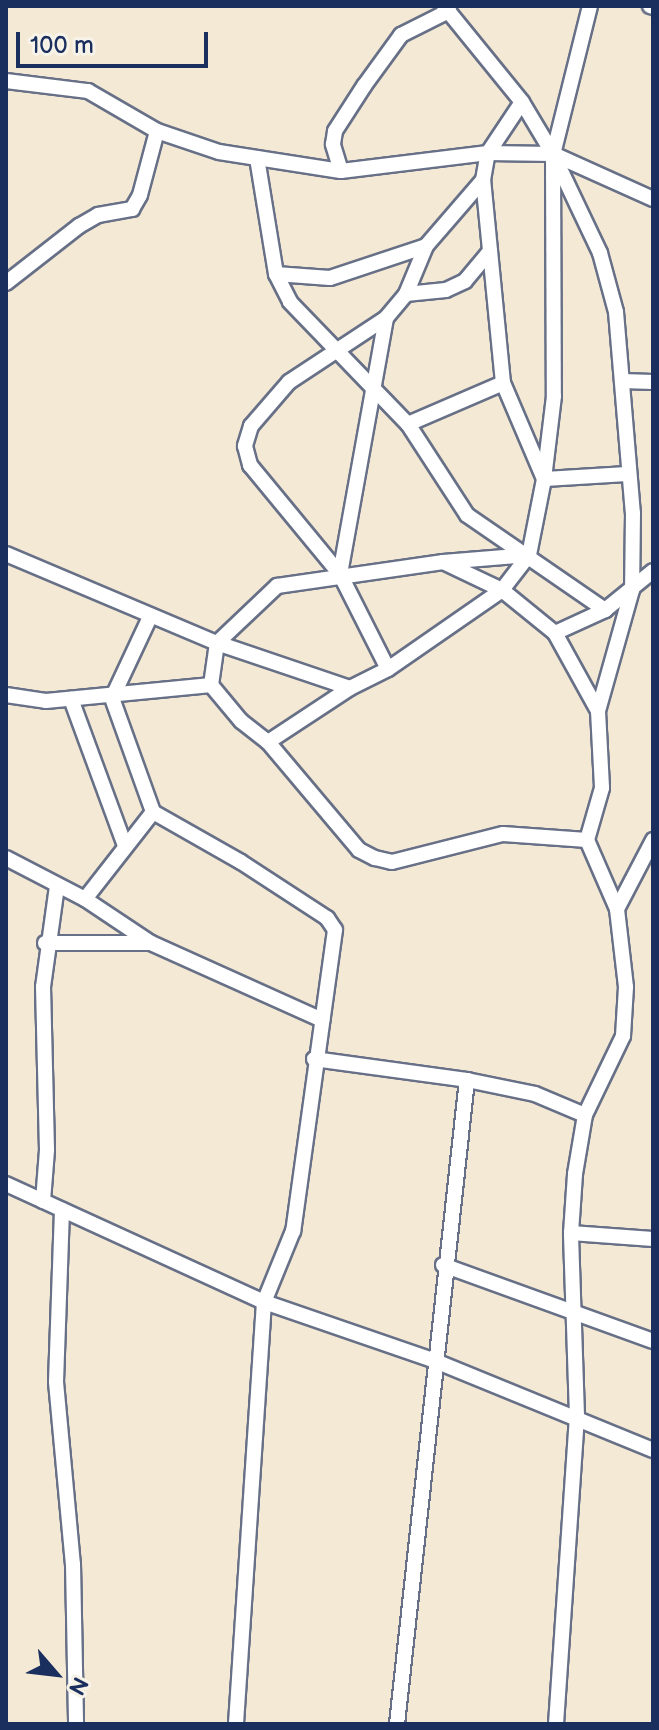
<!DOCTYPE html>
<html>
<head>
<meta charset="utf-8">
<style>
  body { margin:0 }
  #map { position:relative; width:659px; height:1730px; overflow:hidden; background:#f4e9d4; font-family:"Balsamiq Sans",sans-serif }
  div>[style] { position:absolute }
  .roads { filter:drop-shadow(2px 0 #677087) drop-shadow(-2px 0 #677087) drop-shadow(0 2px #677087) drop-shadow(0 -2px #677087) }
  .minor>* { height:14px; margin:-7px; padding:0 7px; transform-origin:7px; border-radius:7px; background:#fff }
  span { translate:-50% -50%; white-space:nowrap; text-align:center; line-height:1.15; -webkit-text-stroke:8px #f7f3e8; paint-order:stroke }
  .frame { position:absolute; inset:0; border:8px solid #1b2f5e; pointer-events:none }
  .north { position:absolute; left:16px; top:1634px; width:80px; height:80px; -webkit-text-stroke:6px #f7f3e8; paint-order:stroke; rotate:118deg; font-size:22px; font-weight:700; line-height:32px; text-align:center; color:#1b2f5e }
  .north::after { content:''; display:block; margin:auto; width:28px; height:36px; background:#1b2f5e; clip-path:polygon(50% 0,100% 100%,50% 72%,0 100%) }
  .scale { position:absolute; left:16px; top:32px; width:192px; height:36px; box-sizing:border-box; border:4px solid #1b2f5e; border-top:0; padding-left:10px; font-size:24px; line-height:28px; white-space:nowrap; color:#1b2f5e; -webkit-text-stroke:6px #f7f3e8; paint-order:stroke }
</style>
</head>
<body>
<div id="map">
  <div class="roads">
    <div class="minor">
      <i style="left:444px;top:6px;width:124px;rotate:50.9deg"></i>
      <i style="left:522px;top:102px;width:61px;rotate:59.2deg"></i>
      <i style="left:553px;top:154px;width:110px;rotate:64.6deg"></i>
      <i style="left:600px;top:253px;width:61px;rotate:74.8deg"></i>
      <i style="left:616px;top:312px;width:202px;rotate:85.2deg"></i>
      <i style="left:633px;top:513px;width:77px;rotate:90.7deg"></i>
      <i style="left:632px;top:590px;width:126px;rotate:105.7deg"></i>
      <i style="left:598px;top:711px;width:77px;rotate:87deg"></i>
      <i style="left:602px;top:788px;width:54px;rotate:106.1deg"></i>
      <i style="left:587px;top:840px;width:75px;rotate:66.5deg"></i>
      <i style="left:590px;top:6px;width:153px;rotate:104deg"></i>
      <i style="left:553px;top:154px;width:242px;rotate:89.8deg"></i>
      <i style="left:554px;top:396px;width:84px;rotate:96.9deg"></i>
      <i style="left:544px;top:479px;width:84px;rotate:-3.4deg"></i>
      <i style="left:650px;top:6px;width:3px;rotate:18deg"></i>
      <i style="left:6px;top:81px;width:83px;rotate:7deg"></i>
      <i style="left:88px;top:91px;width:80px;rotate:30.1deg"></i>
      <i style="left:157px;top:131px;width:65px;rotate:18.7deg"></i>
      <i style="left:219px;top:152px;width:123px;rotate:8.9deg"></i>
      <i style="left:341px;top:171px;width:148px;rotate:-7deg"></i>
      <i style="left:488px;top:153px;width:65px;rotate:0.9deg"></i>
      <i style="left:553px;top:154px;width:110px;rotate:24.2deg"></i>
      <i style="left:257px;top:158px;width:118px;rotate:80.7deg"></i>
      <i style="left:276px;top:274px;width:31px;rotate:63deg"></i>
      <i style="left:290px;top:302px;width:170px;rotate:46deg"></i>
      <i style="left:408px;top:424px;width:108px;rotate:57deg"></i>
      <i style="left:467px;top:515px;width:168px;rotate:34.5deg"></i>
      <i style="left:341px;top:171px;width:28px;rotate:-107deg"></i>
      <i style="left:333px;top:144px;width:13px;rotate:-81deg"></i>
      <i style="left:335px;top:131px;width:54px;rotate:-57.2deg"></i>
      <i style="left:364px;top:86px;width:63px;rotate:-54deg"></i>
      <i style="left:401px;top:35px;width:54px;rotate:-26.6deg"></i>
      <i style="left:276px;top:274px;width:54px;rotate:4.2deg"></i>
      <i style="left:330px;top:278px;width:101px;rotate:-18.4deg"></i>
      <i style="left:6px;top:283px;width:93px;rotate:-38deg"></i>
      <i style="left:79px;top:226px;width:22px;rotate:-30deg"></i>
      <i style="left:98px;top:215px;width:35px;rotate:-10deg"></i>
      <i style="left:132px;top:209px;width:16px;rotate:-60deg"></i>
      <i style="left:140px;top:195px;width:66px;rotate:-75.1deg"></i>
      <i style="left:406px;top:294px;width:52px;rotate:-67.4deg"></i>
      <i style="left:426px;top:246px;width:87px;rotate:-49.2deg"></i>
      <i style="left:386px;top:318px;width:116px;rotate:146.6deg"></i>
      <i style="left:289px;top:382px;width:58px;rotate:130.8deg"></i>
      <i style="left:251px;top:426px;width:21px;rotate:107deg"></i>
      <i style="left:245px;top:446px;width:20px;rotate:75deg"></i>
      <i style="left:250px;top:465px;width:141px;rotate:50.5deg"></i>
      <i style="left:340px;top:574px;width:106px;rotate:63.2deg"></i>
      <i style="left:622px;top:381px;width:31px;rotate:2deg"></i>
      <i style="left:408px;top:424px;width:103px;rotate:-23.3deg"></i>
      <i style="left:6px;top:554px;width:229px;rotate:22.9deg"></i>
      <i style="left:217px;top:643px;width:140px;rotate:18.7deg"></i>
      <i style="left:443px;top:562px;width:86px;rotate:-4.7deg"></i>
      <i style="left:340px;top:574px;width:260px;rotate:-79.8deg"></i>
      <i style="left:386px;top:318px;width:31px;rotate:-50deg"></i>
      <i style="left:406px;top:294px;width:40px;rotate:-5.7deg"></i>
      <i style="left:446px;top:290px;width:21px;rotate:-25deg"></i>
      <i style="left:465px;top:281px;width:39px;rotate:-50deg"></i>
      <i style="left:150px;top:617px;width:89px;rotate:115.1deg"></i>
      <i style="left:112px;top:698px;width:121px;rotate:70.2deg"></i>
      <i style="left:555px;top:633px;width:55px;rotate:-24.7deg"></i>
      <i style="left:605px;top:610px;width:62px;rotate:-39.1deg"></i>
      <i style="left:211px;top:685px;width:42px;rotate:-81.9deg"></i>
      <i style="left:217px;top:643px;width:83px;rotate:-43.5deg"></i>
      <i style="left:277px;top:586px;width:168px;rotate:-8.2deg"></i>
      <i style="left:443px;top:562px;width:65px;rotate:25.4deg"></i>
      <i style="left:502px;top:590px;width:68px;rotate:39.1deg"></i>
      <i style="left:555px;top:633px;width:89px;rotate:61.1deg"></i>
      <i style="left:6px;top:695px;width:40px;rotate:8.5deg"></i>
      <i style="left:46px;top:701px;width:166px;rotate:-5.5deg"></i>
      <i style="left:211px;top:685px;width:47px;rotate:50.2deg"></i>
      <i style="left:241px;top:721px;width:34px;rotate:38deg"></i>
      <i style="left:268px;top:742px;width:141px;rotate:49.9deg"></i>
      <i style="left:359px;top:850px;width:18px;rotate:27deg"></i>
      <i style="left:375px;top:858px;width:17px;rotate:13deg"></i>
      <i style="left:392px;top:862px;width:114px;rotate:-14.2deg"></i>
      <i style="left:503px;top:834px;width:84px;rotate:4.1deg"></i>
      <i style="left:71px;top:699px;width:153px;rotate:69.8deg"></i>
      <i style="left:268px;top:742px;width:98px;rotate:-33.4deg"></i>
      <i style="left:350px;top:688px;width:42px;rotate:-26.6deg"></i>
      <i style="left:388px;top:669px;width:139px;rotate:-34.7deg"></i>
      <i style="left:502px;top:590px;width:44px;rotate:-52.4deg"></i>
      <i style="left:529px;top:555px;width:77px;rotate:-78.8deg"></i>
      <i style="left:544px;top:479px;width:104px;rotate:-113.1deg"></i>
      <i style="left:503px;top:383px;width:204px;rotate:-95.6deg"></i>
      <i style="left:483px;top:180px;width:27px;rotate:-80deg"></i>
      <i style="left:488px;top:153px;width:61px;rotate:-56.3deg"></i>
      <i style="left:6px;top:858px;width:89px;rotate:27.4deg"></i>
      <i style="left:85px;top:899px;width:79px;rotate:33.7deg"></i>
      <i style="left:151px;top:943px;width:188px;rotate:24.2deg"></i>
      <i style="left:85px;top:899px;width:110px;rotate:-52deg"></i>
      <i style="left:153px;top:812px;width:101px;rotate:29.6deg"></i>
      <i style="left:241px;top:862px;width:103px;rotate:33.1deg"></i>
      <i style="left:327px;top:918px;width:14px;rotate:56deg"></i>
      <i style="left:335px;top:930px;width:304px;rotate:97.9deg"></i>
      <i style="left:293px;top:1231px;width:77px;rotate:112.2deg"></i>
      <i style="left:264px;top:1302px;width:423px;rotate:93.8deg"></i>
      <i style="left:45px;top:943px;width:106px"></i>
      <i style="left:314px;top:1059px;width:154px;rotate:7.8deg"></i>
      <i style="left:467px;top:1080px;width:69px;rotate:11.6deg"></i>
      <i style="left:535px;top:1094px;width:54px;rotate:22.8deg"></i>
      <i style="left:6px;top:1184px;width:284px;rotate:24.6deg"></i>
      <i style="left:264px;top:1302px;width:181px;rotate:19deg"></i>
      <i style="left:435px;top:1361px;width:235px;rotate:22.2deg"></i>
      <i style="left:43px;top:1201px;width:51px;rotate:-85.5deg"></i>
      <i style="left:47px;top:1150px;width:163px;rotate:-91.4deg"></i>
      <i style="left:43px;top:987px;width:102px;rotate:-82.1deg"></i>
      <i style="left:62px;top:1210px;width:172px;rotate:92deg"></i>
      <i style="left:56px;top:1382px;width:183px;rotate:84.7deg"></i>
      <i style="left:73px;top:1564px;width:160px;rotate:88.9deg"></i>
      <i style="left:571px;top:1233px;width:82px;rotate:4.2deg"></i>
      <i style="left:443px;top:1265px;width:223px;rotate:19.9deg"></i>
      <i style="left:397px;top:1724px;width:648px;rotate:-83.8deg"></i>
      <i style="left:556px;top:1724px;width:309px;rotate:-86.1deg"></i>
      <i style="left:577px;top:1416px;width:183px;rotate:-91.9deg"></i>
      <i style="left:571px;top:1233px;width:59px;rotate:-86.1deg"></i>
      <i style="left:575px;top:1174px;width:60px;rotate:-80.4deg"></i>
      <i style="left:585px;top:1115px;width:88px;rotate:-64.3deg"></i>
      <i style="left:623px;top:1036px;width:49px;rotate:-86.5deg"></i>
      <i style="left:626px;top:987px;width:79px;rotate:-96.6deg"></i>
      <i style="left:617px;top:909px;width:78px;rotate:-62.4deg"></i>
    </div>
  </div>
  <div class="frame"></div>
  <div class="north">N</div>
  <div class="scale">100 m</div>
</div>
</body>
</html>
